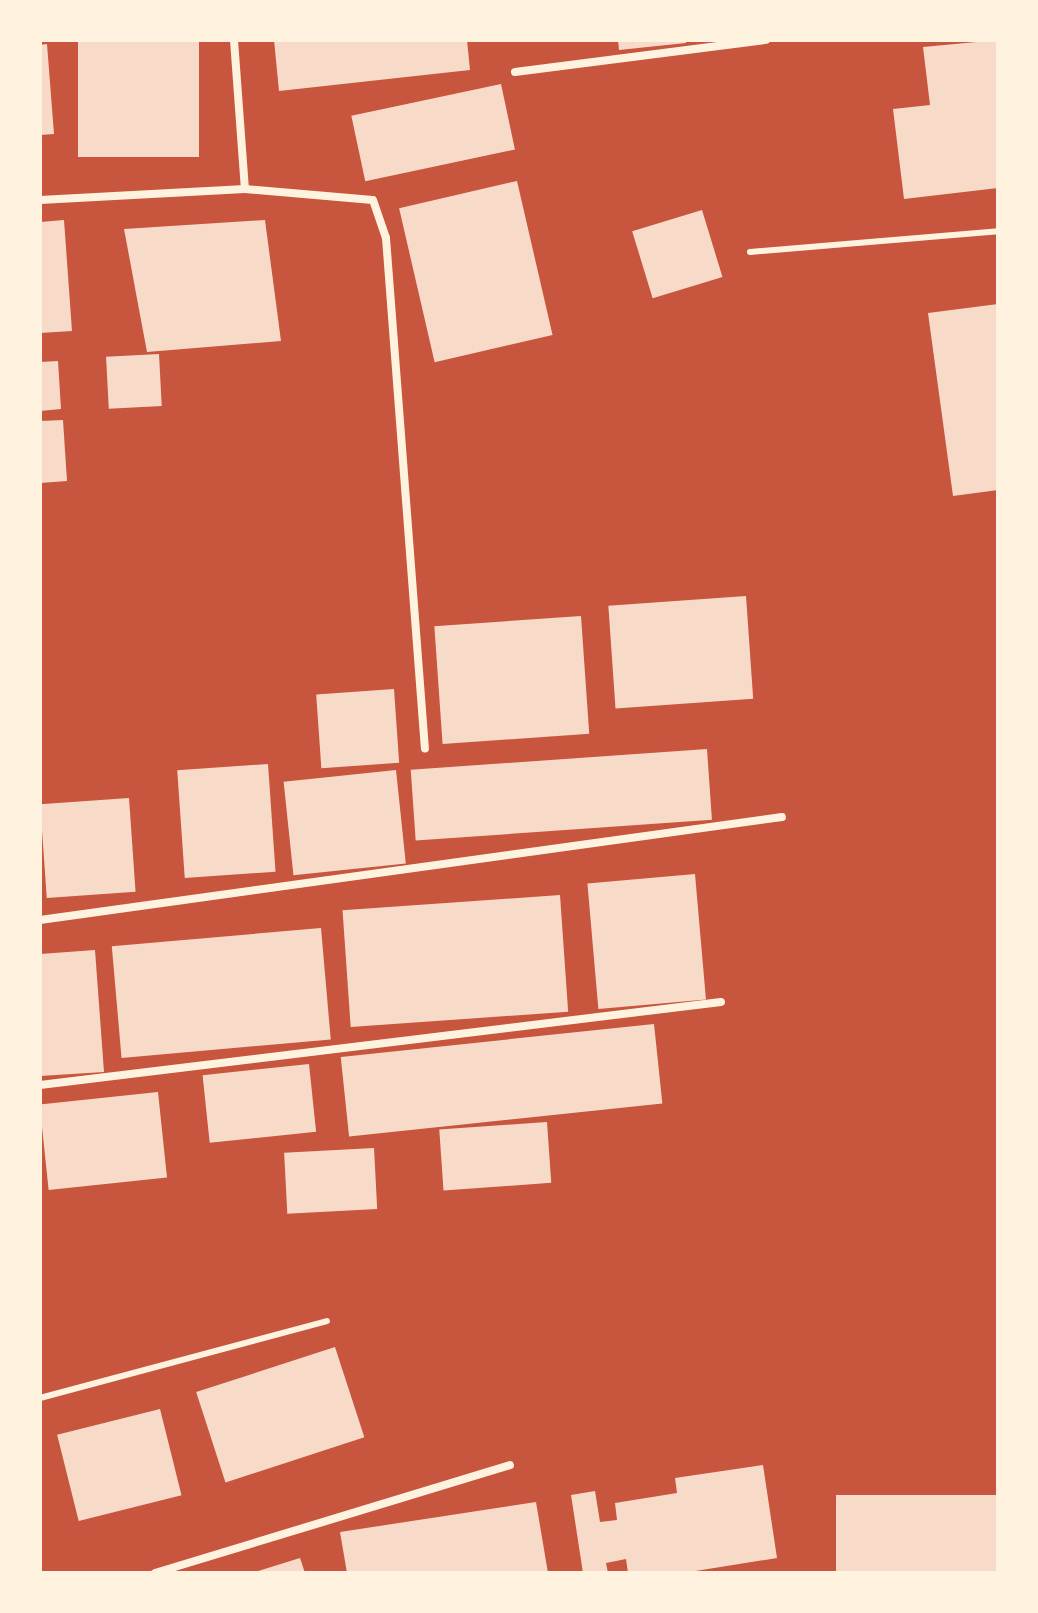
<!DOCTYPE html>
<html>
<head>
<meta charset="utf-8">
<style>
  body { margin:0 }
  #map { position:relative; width:1038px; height:1613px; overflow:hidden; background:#c8553d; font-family:"DejaVu Sans",sans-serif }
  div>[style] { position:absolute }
  .building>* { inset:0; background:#f7dbc8; transform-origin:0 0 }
  .service>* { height:6px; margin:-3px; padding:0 3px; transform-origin:3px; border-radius:3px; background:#fff3e0 }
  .minor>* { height:8px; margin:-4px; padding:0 4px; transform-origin:4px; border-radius:4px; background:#fff3e0 }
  span { translate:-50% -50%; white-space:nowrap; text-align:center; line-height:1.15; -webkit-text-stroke:6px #fff3e0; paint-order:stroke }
  .frame { position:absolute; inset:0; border:42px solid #fff3e0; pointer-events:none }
</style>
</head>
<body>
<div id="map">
  <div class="building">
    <i style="left:78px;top:40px;width:121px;height:117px"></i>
    <i style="clip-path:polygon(274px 40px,467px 40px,470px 70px,279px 91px)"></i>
    <i style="clip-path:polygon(618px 40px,686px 40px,686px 43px,619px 50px)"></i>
    <i style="clip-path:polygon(998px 40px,998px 188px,904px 199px,893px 109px,930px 105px,923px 47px)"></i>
    <i style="clip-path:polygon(47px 44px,54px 134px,40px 135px,40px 45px)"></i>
    <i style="left:501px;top:84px;width:67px;height:153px;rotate:78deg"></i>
    <i style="left:517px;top:181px;width:158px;height:121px;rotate:77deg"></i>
    <i style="left:702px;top:210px;width:70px;height:73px;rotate:73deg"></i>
    <i style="clip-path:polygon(64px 220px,72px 331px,40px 333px,40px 222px)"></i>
    <i style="clip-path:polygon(265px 220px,281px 341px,147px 352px,124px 229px)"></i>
    <i style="clip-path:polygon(998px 304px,998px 490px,953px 496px,928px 313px)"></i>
    <i style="left:159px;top:354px;width:52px;height:53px;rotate:87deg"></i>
    <i style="clip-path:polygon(58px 361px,61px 409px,40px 411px,40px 362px)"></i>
    <i style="clip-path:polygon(63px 420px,67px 481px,40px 483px,40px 421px)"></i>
    <i style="left:746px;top:596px;width:103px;height:138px;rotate:86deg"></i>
    <i style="left:581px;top:616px;width:118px;height:147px;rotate:86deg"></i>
    <i style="left:394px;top:689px;width:74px;height:78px;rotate:86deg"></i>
    <i style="left:707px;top:749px;width:71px;height:297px;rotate:86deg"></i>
    <i style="left:268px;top:764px;width:108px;height:91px;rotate:86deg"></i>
    <i style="left:396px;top:770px;width:94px;height:113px;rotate:84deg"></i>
    <i style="left:129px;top:798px;width:94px;height:89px;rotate:86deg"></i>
    <i style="left:695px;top:874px;width:126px;height:108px;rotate:85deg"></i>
    <i style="left:560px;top:895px;width:117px;height:218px;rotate:86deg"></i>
    <i style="left:321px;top:928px;width:112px;height:210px;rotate:85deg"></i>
    <i style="clip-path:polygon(95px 950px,104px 1072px,40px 1076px,40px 954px)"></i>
    <i style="left:654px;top:1024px;width:80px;height:315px;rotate:84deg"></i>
    <i style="left:309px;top:1064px;width:68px;height:107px;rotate:84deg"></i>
    <i style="left:158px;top:1092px;width:86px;height:119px;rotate:84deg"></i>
    <i style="left:547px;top:1122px;width:61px;height:108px;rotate:86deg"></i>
    <i style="left:374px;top:1148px;width:61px;height:90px;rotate:87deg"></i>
    <i style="left:335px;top:1347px;width:95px;height:146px;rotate:72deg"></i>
    <i style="left:160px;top:1409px;width:89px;height:106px;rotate:76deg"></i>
    <i style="clip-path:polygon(763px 1465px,777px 1558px,683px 1573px,628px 1573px,626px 1559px,606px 1563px,608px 1573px,583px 1573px,571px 1495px,595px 1491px,600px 1522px,617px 1520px,615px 1503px,677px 1493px,675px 1478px)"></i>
    <i style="left:836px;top:1495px;width:162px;height:78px"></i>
    <i style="clip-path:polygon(536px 1502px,548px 1573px,347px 1573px,340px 1532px)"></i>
    <i style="clip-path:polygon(300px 1558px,305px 1573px,255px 1573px,255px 1572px)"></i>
  </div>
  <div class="service">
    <i style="left:750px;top:252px;width:249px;rotate:-4.8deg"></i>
    <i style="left:40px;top:1398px;width:297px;rotate:-15deg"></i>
  </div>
  <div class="minor">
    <i style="left:234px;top:40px;width:149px;rotate:85.8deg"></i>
    <i style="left:515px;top:72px;width:253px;rotate:-7.3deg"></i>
    <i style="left:40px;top:200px;width:205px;rotate:-3.1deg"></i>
    <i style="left:245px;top:189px;width:128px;rotate:4.9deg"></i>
    <i style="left:373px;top:200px;width:40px;rotate:71.1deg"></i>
    <i style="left:386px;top:238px;width:512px;rotate:85.64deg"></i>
    <i style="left:40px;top:920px;width:749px;rotate:-7.9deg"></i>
    <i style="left:40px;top:1085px;width:686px;rotate:-6.95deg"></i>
    <i style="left:155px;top:1573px;width:371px;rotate:-16.9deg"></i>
  </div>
  <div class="frame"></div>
</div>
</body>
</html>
